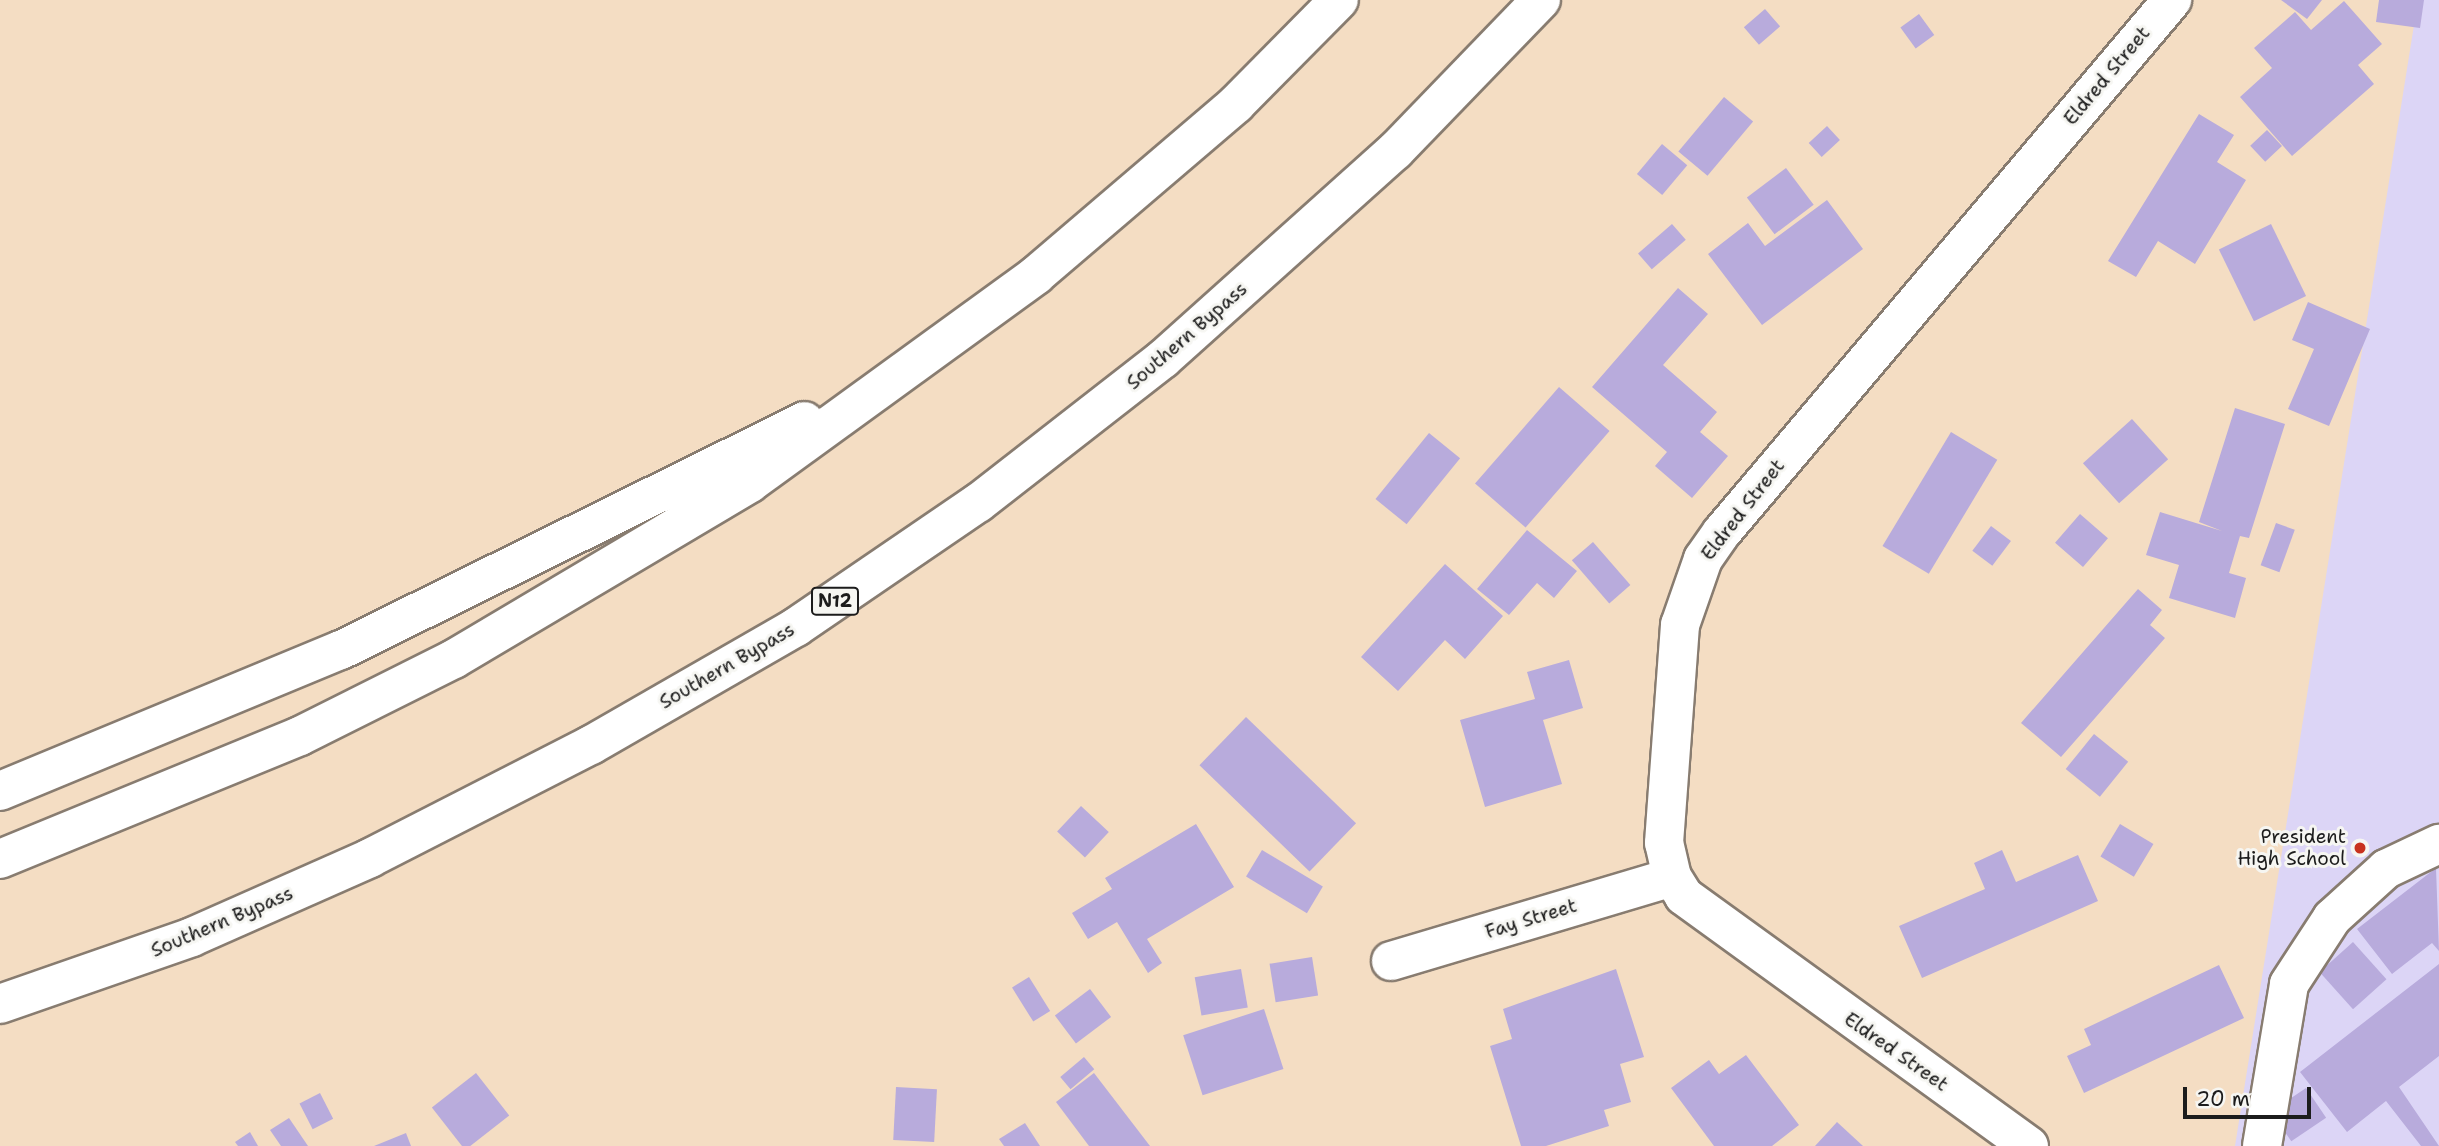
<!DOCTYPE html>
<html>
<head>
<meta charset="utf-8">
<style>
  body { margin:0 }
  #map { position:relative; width:2439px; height:1146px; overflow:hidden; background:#f4ddc3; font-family:"Shantell Sans",sans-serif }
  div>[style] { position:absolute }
  .built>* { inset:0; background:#dcd5f6 }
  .building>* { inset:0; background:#b8abdc; transform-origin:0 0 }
  .roads { filter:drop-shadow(2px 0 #887c70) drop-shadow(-2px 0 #887c70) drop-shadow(0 2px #887c70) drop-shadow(0 -2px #887c70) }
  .minor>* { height:38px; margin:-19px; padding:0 19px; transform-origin:19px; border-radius:19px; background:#fff }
  .highway>* { height:38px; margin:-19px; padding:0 19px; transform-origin:19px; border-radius:19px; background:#fff }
  .dots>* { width:19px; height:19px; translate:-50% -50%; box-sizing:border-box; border:4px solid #f6f6f2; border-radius:50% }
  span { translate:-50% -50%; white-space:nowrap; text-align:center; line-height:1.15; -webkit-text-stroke:6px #f6f6f2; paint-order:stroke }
  .shield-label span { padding:2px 5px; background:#f6f6f2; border:2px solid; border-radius:5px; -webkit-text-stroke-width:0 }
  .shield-label { font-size:18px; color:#1c1c1c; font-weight:700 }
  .street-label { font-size:19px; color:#1c1c1c }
  .poi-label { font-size:19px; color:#1c1c1c }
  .right { translate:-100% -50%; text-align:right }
  .scale { position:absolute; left:2183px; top:1087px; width:128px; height:32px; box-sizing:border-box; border:4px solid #1c1c1c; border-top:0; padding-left:9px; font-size:21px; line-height:24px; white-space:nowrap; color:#1c1c1c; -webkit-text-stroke:5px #f6f6f2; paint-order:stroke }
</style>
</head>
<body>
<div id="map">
  <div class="built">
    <i style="clip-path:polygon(2418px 0,2439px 0,2439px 1146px,2235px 1146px)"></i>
  </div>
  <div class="building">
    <i style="clip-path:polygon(2281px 0,2322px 0,2307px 19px)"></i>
    <i style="clip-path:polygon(2379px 0,2424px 0,2420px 28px,2376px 22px)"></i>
    <i style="clip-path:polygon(2344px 1px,2382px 44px,2358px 65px,2374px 84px,2292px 156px,2240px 97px,2272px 68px,2254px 48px,2295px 12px,2311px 30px)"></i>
    <i style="left:1765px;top:9px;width:23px;height:28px;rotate:49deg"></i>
    <i style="left:1919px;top:14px;width:26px;height:23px;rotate:54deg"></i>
    <i style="left:1724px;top:97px;width:38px;height:71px;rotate:40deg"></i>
    <i style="clip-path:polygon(2199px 114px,2234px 135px,2217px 162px,2246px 180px,2195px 264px,2158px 241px,2136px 277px,2108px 261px)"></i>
    <i style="left:1827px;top:126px;width:19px;height:25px;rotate:47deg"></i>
    <i style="left:2267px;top:130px;width:22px;height:23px;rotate:47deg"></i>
    <i style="left:1662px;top:144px;width:33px;height:39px;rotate:40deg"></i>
    <i style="left:1786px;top:168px;width:46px;height:49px;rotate:53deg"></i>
    <i style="clip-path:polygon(1827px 200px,1863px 249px,1762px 325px,1708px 254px,1748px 223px,1765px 246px)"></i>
    <i style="left:1672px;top:224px;width:21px;height:45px;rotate:49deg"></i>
    <i style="left:2271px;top:224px;width:80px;height:58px;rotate:64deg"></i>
    <i style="clip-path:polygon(1678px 288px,1708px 314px,1663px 365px,1717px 412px,1700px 432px,1728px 456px,1692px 498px,1655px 466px,1667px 452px,1592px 387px)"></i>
    <i style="clip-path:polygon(2308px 302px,2370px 329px,2329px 426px,2288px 409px,2314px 349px,2292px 340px)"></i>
    <i style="left:1559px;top:387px;width:67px;height:128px;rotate:41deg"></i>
    <i style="clip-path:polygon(2235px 408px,2285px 424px,2249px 538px,2240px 536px,2229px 573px,2246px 578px,2235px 618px,2169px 598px,2179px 565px,2146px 555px,2160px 512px,2222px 531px,2199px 522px)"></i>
    <i style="left:2132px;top:419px;width:54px;height:66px;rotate:48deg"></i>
    <i style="left:1951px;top:432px;width:54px;height:133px;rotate:31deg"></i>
    <i style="left:1429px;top:433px;width:40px;height:85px;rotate:39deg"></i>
    <i style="left:2080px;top:514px;width:37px;height:38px;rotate:41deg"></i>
    <i style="left:2276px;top:523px;width:20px;height:45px;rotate:20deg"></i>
    <i style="left:1991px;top:526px;width:25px;height:31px;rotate:37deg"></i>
    <i style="clip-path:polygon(1527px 530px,1577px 571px,1554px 598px,1537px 583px,1509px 615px,1477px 589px)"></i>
    <i style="left:1593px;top:542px;width:57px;height:28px;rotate:49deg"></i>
    <i style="clip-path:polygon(1445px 564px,1503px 616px,1465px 659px,1445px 640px,1398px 691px,1361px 657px)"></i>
    <i style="clip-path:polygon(2138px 589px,2162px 610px,2150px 625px,2165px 638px,2061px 757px,2021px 723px)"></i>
    <i style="clip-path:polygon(1569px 660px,1583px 708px,1543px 720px,1562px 784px,1485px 807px,1460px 720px,1535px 699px,1527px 672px)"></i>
    <i style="left:1246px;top:717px;width:153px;height:67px;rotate:44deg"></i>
    <i style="left:2094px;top:734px;width:44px;height:45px;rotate:39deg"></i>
    <i style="left:1081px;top:806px;width:38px;height:35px;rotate:43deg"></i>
    <i style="clip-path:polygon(1196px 824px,1234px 887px,1147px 939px,1162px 963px,1148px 973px,1117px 922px,1088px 939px,1072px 913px,1112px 889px,1105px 878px)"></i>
    <i style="left:2120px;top:824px;width:39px;height:38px;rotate:31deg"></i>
    <i style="left:1262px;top:850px;width:71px;height:31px;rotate:31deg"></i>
    <i style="clip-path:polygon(2002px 850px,2016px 882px,2078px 855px,2098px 901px,1922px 978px,1899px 926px,1985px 889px,1974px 863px)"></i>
    <i style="clip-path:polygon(2436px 868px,2439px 951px,2432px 943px,2392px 974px,2357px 929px)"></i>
    <i style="left:2353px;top:942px;width:50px;height:45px;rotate:48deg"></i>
    <i style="left:1312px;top:957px;width:39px;height:43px;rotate:81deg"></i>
    <i style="clip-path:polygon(2439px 964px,2439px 1056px,2399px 1087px,2439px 1146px,2421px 1146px,2386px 1101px,2347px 1132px,2300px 1072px)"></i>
    <i style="clip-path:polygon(2219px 965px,2244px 1018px,2084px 1093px,2067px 1056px,2091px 1045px,2084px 1029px)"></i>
    <i style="left:1241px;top:969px;width:39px;height:47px;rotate:80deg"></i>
    <i style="clip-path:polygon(1616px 969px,1644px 1057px,1620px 1064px,1631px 1102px,1604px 1110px,1609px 1126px,1546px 1146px,1521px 1146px,1490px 1046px,1512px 1039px,1503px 1009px)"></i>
    <i style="left:1029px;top:977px;width:40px;height:20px;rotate:58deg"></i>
    <i style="left:1090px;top:989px;width:35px;height:44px;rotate:53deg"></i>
    <i style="left:1264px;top:1009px;width:63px;height:85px;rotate:72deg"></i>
    <i style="clip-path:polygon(1746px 1055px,1799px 1125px,1772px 1146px,1714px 1146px,1671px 1088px,1709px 1060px,1719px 1074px)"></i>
    <i style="left:1084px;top:1057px;width:16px;height:31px;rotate:50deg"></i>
    <i style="left:476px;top:1073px;width:54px;height:56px;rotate:52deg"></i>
    <i style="clip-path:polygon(1094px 1073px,1150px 1146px,1089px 1146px,1056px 1102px)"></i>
    <i style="left:896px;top:1087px;width:41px;height:53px;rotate:3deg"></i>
    <i style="left:2306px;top:1088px;width:36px;height:42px;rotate:56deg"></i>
    <i style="left:320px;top:1093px;width:29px;height:23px;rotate:63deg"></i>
    <i style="clip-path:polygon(289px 1118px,308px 1146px,281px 1146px,270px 1130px)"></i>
    <i style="clip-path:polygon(1837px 1122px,1863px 1146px,1815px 1146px)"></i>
    <i style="clip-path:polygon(1025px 1123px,1040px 1146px,1004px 1146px,999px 1139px)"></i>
    <i style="clip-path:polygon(250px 1132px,258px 1146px,238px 1146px,235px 1142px)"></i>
    <i style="clip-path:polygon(406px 1133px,411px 1146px,374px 1146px)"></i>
  </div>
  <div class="roads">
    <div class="minor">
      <i style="left:1391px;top:961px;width:293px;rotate:-16.6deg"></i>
      <i style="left:2029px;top:1146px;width:426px;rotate:-144.1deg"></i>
      <i style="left:1684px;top:896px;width:22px;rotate:-122deg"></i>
      <i style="left:1672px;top:877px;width:35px;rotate:-103deg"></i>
      <i style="left:1664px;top:843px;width:219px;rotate:-85.8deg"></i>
      <i style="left:1680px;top:625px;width:70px;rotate:-70.8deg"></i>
      <i style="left:1703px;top:559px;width:33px;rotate:-55deg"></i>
      <i style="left:1722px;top:532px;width:697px;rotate:-49.77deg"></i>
      <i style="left:2262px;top:1146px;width:164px;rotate:-80.5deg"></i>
      <i style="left:2289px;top:984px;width:79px;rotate:-56.9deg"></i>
      <i style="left:2332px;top:918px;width:73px;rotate:-42.2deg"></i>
      <i style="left:2386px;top:869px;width:59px;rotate:-25.3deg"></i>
    </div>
    <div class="highway">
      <i style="left:0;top:791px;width:369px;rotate:-22.5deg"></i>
      <i style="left:341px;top:650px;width:517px;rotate:-26.27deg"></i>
      <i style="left:0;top:859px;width:324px;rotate:-22.3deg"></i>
      <i style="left:300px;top:736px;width:172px;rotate:-26.6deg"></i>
      <i style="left:454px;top:659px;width:344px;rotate:-30.7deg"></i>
      <i style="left:750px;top:483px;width:354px;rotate:-36deg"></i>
      <i style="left:1036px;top:275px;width:263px;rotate:-40.5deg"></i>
      <i style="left:1236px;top:104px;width:146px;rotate:-45.3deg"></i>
      <i style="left:0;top:1004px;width:203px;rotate:-19.2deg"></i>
      <i style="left:192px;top:937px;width:195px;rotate:-23.9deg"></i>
      <i style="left:370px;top:858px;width:248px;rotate:-27.1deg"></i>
      <i style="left:591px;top:745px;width:237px;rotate:-29.9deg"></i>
      <i style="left:796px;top:627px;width:220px;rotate:-34.3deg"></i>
      <i style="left:978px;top:503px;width:234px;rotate:-37.9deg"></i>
      <i style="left:1163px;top:359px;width:312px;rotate:-41.9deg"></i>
      <i style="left:1395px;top:151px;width:210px;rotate:-46deg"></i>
    </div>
  </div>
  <div class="dots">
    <i style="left:2360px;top:848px;background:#c8321e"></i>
  </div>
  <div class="shield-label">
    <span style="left:835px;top:601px">N12</span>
  </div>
  <div class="street-label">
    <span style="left:2107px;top:76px;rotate:-50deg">Eldred Street</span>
    <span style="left:1187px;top:336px;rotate:-41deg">Southern Bypass</span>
    <span style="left:1743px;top:510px;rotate:-52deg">Eldred Street</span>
    <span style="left:727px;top:666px;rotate:-30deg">Southern Bypass</span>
    <span style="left:1531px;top:919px;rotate:-17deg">Fay Street</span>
    <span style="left:222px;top:922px;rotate:-23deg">Southern Bypass</span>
    <span style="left:1896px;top:1052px;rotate:35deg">Eldred Street</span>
  </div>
  <div class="poi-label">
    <span class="right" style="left:2346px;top:848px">President<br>High School</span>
  </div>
  <div class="scale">20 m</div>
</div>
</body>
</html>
